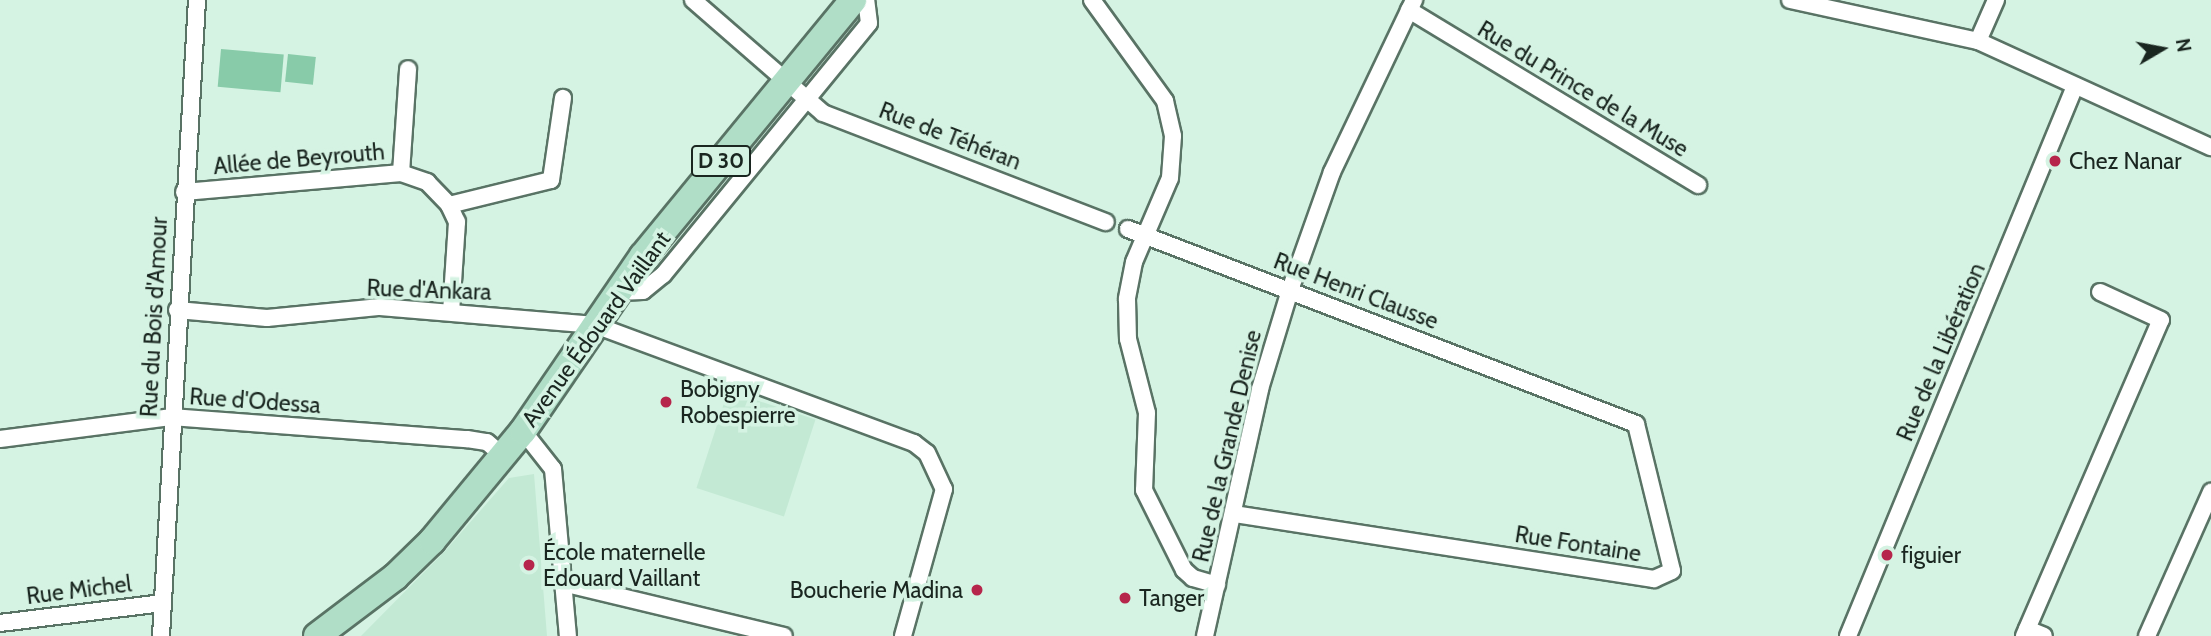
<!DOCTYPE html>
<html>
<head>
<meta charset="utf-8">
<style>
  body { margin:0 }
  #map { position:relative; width:2211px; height:636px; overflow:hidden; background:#d5f3e3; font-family:Cabin,sans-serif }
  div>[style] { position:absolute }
  .built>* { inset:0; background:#c3e9d4; transform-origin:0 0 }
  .green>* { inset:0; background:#88cba9; transform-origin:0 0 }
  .roads { filter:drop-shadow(2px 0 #597365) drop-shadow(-2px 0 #597365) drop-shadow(0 2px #597365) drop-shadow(0 -2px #597365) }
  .minor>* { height:16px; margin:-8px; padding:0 8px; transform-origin:8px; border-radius:8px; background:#fff }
  .primary>* { height:26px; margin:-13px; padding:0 13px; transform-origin:13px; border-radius:13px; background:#b0dec7 }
  .dots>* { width:19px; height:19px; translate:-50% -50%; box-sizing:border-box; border:4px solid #d5f3e3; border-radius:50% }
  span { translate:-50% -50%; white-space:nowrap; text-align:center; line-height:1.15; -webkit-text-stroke:7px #d5f3e3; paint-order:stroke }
  .shield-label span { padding:2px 5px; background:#d5f3e3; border:2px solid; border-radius:5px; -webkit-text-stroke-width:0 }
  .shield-label { font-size:21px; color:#1a2620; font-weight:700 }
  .street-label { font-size:23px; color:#1a2620 }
  .poi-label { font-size:23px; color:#1a2620 }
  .left { translate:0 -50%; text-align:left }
  .right { translate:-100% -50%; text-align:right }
  .north { position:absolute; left:2127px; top:14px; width:70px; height:70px; -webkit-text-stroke:5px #d5f3e3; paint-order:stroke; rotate:80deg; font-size:19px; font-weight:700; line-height:28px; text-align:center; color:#1a2620 }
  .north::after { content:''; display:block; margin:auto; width:24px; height:32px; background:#1a2620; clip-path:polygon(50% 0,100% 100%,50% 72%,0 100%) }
</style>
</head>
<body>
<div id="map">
  <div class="built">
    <i style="left:728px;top:391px;width:92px;height:102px;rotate:18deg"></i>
    <i style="clip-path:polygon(534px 474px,547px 636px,361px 636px,445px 551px,509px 478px)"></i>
  </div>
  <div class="green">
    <i style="left:221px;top:49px;width:63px;height:38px;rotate:5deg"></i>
    <i style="left:288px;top:54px;width:28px;height:28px;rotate:6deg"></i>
  </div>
  <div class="roads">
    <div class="minor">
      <i style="left:693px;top:0;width:172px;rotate:41deg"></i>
      <i style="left:823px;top:113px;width:303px;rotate:21.1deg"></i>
      <i style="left:1092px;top:0;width:125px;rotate:54.1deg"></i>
      <i style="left:1165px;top:101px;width:36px;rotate:77deg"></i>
      <i style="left:1173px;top:136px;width:42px;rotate:94.1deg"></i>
      <i style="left:1170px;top:178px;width:91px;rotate:113.2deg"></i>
      <i style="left:1134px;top:262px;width:38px;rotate:101deg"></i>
      <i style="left:1127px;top:299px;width:40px;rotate:88.6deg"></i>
      <i style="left:1128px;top:339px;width:76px;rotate:75.6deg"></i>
      <i style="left:1147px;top:413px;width:77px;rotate:92.2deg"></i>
      <i style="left:1144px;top:490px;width:89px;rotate:63.4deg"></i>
      <i style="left:1184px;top:570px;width:12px;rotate:42deg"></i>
      <i style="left:1193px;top:578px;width:25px;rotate:16deg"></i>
      <i style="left:1790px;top:0;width:192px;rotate:12.3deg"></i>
      <i style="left:1978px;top:41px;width:256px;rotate:24.5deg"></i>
      <i style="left:1409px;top:10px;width:338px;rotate:31.2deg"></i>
      <i style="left:1978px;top:41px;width:45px;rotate:-66.3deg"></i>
      <i style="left:401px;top:173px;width:104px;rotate:-86.1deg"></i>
      <i style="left:184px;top:192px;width:218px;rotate:-5deg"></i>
      <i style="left:401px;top:173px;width:28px;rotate:19deg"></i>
      <i style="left:427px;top:182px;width:32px;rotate:46deg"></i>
      <i style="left:449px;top:205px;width:19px;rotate:65deg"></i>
      <i style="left:457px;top:222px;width:90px;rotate:93.8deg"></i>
      <i style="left:449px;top:205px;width:105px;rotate:-13.8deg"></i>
      <i style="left:551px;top:180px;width:83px;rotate:-81.7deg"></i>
      <i style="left:1128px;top:229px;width:544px;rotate:21deg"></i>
      <i style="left:1636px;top:424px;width:151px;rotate:76.2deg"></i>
      <i style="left:1672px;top:571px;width:20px;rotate:156deg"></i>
      <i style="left:1654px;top:579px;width:424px;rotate:-171.2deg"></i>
      <i style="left:617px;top:292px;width:26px;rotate:-2deg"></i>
      <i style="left:643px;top:291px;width:26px;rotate:-39deg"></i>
      <i style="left:663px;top:275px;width:325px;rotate:-50.7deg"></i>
      <i style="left:869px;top:23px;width:23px;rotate:-97deg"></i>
      <i style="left:177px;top:310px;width:90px;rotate:5.1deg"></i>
      <i style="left:267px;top:318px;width:114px;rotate:-5.6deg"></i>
      <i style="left:380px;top:307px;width:216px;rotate:4.8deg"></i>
      <i style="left:595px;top:325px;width:340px;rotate:20.3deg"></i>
      <i style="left:914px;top:443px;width:16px;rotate:38deg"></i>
      <i style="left:927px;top:453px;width:40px;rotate:65deg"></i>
      <i style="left:944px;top:489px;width:153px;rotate:105.6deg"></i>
      <i style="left:523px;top:431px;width:48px;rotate:51.7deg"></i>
      <i style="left:553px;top:469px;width:168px;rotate:84.9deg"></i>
      <i style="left:0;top:439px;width:172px;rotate:-7.3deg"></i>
      <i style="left:171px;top:417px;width:297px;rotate:4.3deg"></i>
      <i style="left:467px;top:439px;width:20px;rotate:9deg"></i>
      <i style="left:487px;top:442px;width:20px;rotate:41deg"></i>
      <i style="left:563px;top:583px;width:227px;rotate:13.5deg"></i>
      <i style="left:0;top:623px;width:164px;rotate:-7deg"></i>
      <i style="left:2027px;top:629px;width:18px;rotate:22deg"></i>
      <i style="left:161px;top:636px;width:637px;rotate:-86.76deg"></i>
      <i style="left:1205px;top:636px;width:253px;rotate:-77.4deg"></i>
      <i style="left:1260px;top:389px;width:103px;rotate:-73.1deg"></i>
      <i style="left:1290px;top:290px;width:125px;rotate:-70.4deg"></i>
      <i style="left:1332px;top:172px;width:191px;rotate:-64.5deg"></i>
      <i style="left:1848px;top:636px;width:595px;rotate:-67.57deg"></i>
      <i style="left:2024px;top:636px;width:344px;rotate:-66.6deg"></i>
      <i style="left:2161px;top:320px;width:67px;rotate:-155.3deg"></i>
      <i style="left:2147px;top:636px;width:158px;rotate:-66deg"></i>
    </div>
    <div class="primary">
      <i style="left:317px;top:636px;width:98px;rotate:-37.1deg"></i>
      <i style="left:395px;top:577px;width:52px;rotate:-44.2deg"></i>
      <i style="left:432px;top:541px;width:143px;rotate:-50.4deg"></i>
      <i style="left:523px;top:431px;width:212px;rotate:-55.6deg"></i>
      <i style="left:643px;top:256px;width:331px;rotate:-50.6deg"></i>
    </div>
  </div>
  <div class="dots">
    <i style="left:2055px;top:161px;background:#b6254b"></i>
    <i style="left:666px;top:402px;background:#b6254b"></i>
    <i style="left:1887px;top:555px;background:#b6254b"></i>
    <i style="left:529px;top:565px;background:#b6254b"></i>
    <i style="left:977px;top:590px;background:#b6254b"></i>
    <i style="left:1125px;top:598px;background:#b6254b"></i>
  </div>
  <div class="shield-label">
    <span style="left:721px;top:161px">D 30</span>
  </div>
  <div class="street-label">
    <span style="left:1583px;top:89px;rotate:31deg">Rue du Prince de la Muse</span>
    <span style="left:950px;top:136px;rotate:21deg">Rue de Téhéran</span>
    <span style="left:299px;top:159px;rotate:-5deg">Allée de Beyrouth</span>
    <span style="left:429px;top:290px;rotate:2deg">Rue d'Ankara</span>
    <span style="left:1356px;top:291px;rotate:21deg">Rue Henri Clausse</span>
    <span style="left:154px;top:317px;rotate:-87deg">Rue du Bois d'Amour</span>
    <span style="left:596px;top:329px;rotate:-54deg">Avenue Édouard Vaillant</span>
    <span style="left:1941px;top:352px;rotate:-67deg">Rue de la Libération</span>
    <span style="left:255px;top:401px;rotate:4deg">Rue d'Odessa</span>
    <span style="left:1227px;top:446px;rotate:-77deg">Rue de la Grande Denise</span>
    <span style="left:1578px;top:544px;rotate:9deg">Rue Fontaine</span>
    <span style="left:79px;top:590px;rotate:-7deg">Rue Michel</span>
  </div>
  <div class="poi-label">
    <span class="left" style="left:2069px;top:161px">Chez Nanar</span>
    <span class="left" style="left:680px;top:402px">Bobigny<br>Robespierre</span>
    <span class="left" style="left:543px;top:565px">École maternelle<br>Edouard Vaillant</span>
    <span class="left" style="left:1901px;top:555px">figuier</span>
    <span class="right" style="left:963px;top:590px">Boucherie Madina</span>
    <span class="left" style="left:1139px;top:598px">Tanger</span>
  </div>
  <div class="north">N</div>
</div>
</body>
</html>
